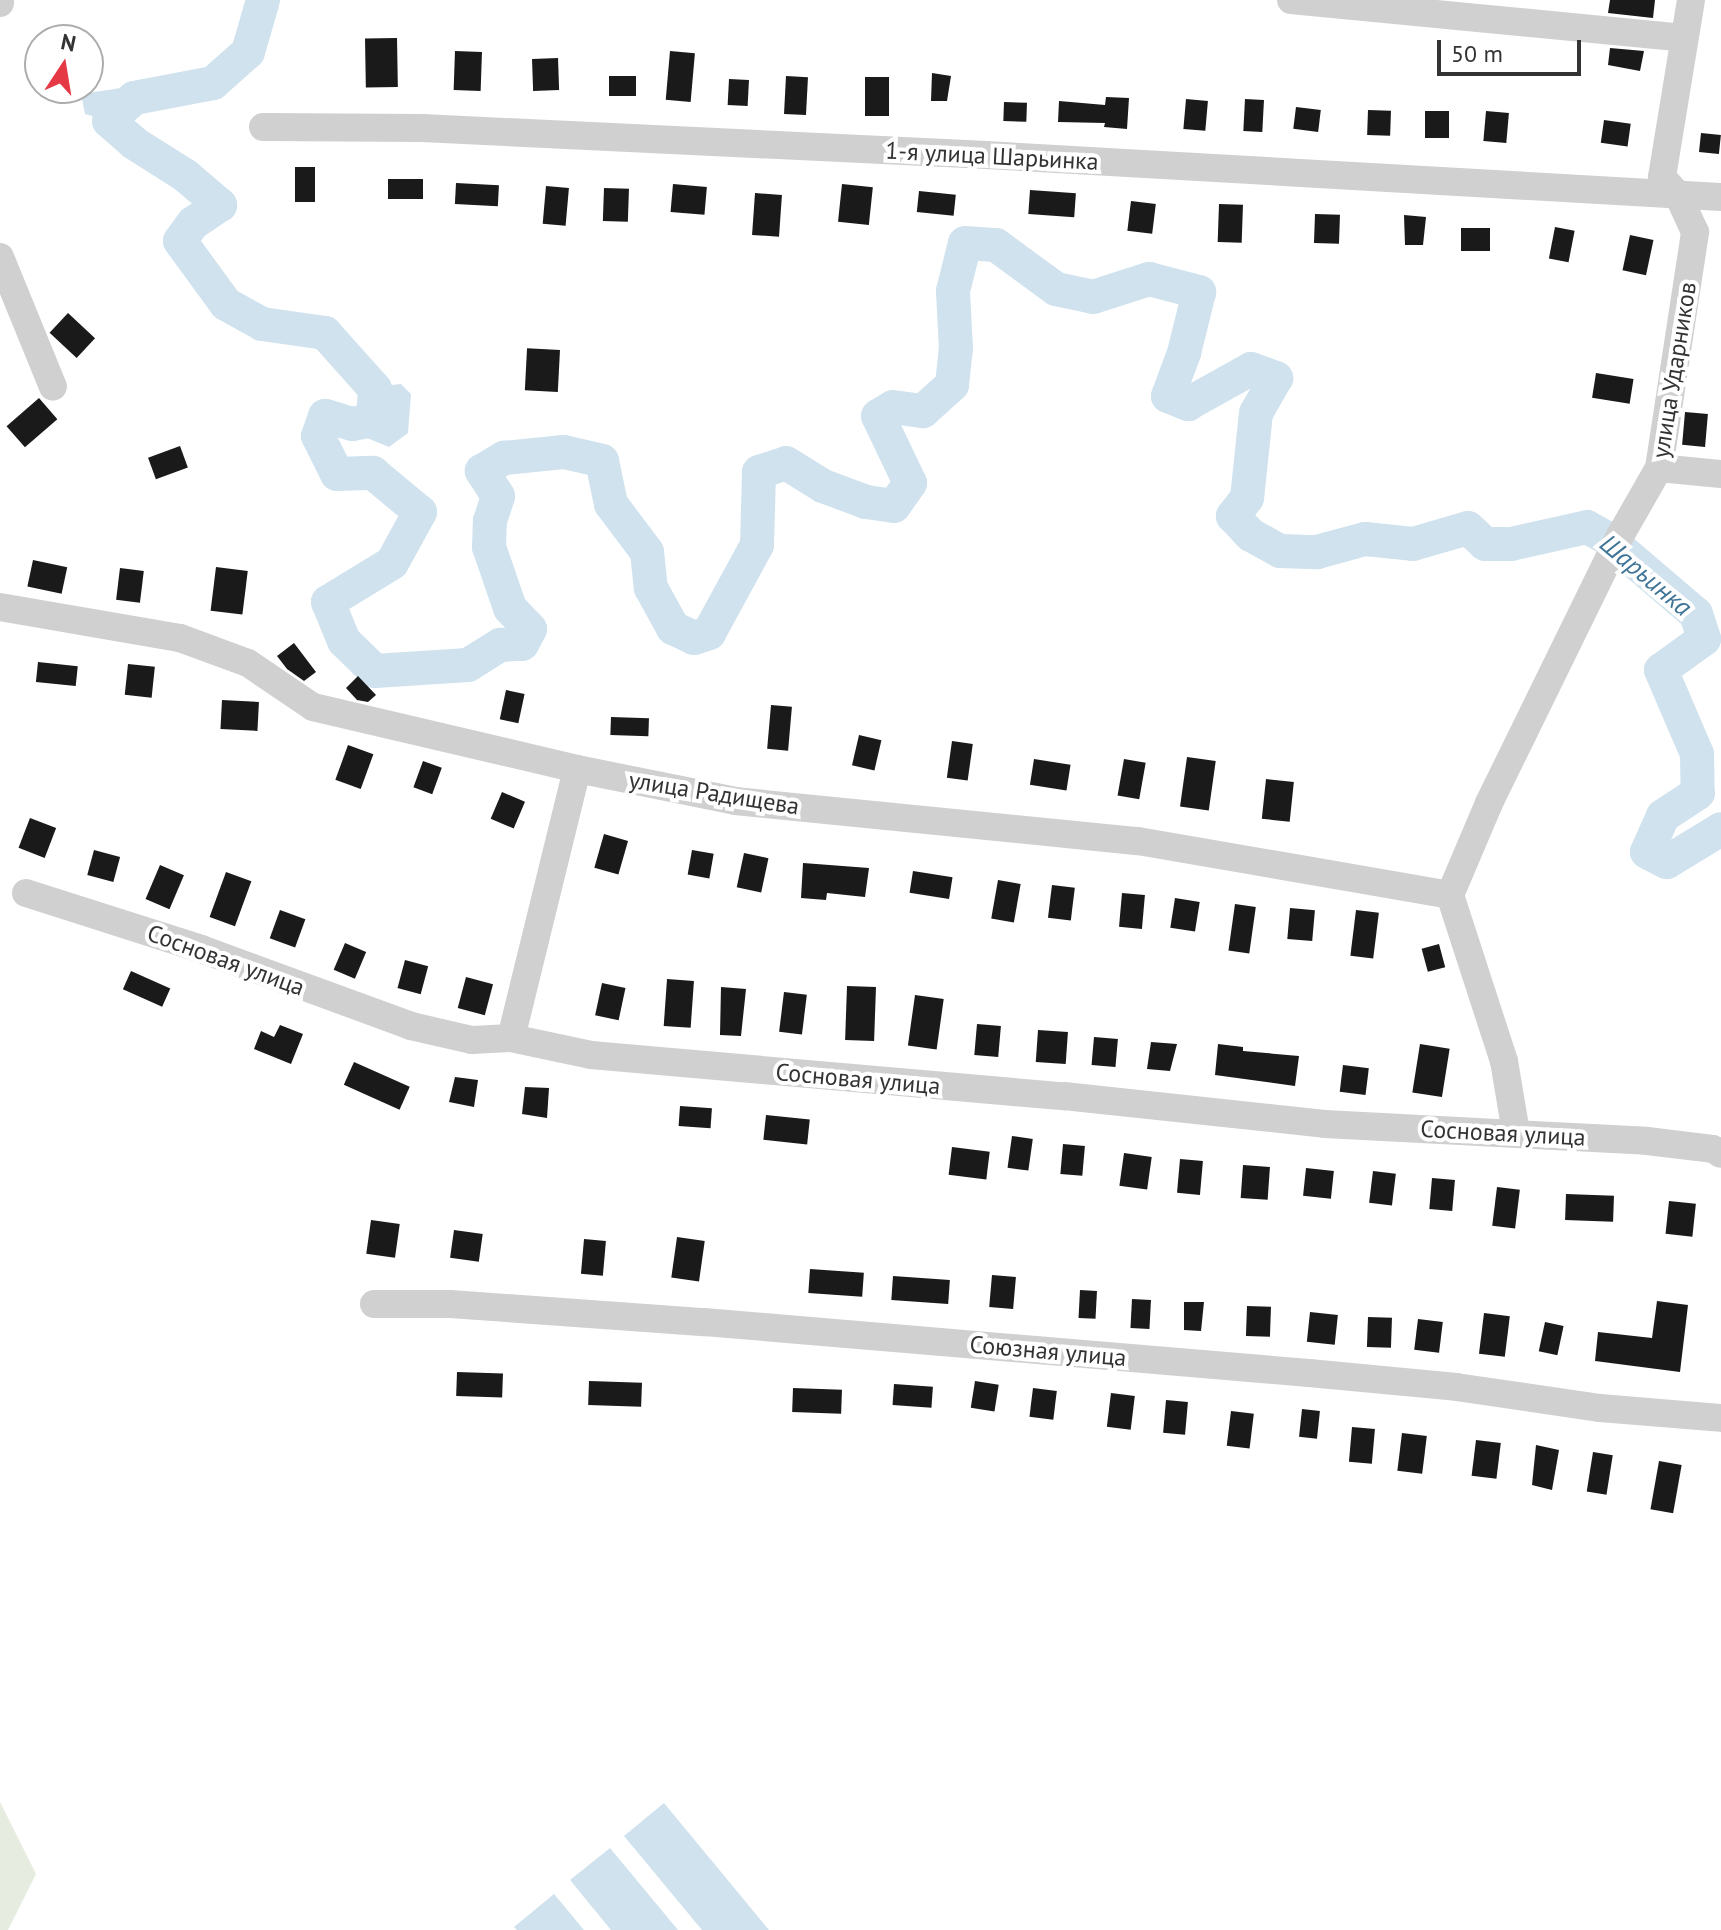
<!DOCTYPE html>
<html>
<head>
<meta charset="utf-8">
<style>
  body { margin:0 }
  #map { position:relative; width:1721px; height:1930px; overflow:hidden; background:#fff; font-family:"PT Sans",sans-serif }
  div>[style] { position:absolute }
  .green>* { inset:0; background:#e6ecdf }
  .water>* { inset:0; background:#cfe2ee }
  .river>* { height:34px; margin:-17px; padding:0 17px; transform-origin:17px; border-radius:17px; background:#cfe2ee }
  .building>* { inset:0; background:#1a1a1a; transform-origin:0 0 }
  .minor>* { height:28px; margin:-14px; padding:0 14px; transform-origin:14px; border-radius:14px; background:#d0d0d0 }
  span { translate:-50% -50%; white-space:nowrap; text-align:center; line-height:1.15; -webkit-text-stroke:8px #fff; paint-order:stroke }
  .street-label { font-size:24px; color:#333 }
  .water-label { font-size:26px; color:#3f7597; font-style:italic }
  .north { position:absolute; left:24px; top:24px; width:80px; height:80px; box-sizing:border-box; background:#fff; border:2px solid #adadad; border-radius:50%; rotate:12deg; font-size:22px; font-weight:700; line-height:32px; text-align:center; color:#333 }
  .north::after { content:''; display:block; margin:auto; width:28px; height:36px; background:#e63946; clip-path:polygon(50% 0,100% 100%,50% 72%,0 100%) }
  .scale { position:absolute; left:1437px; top:40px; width:144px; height:36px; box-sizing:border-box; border:4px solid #333; border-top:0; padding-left:10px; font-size:24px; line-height:28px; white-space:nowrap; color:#333; -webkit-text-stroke:6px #fff; paint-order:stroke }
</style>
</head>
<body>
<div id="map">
  <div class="green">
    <i style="clip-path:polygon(0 1802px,36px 1874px,8px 1930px,0 1930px)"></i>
  </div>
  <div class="water">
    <i style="clip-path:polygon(121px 88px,134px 113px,120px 124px,85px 114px,81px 94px)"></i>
    <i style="clip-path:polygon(401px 384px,411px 394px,408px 433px,389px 447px,355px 433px,361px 414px,373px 419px,382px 386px)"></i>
    <i style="clip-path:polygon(664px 1803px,769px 1930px,702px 1930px,624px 1836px)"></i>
    <i style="clip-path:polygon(610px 1848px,678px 1930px,611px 1930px,570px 1880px)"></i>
    <i style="clip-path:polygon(554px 1894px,584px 1930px,517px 1930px,514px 1927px)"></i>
  </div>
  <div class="river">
    <i style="left:263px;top:0;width:54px;rotate:106.1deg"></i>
    <i style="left:248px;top:52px;width:47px;rotate:138.5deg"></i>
    <i style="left:213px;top:83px;width:80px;rotate:169.2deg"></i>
    <i style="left:134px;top:98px;width:34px;rotate:137deg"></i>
    <i style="left:109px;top:121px;width:33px;rotate:41deg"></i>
    <i style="left:134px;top:143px;width:62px;rotate:32.4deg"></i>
    <i style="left:186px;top:176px;width:45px;rotate:40.5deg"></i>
    <i style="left:220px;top:205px;width:32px;rotate:146deg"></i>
    <i style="left:193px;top:223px;width:22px;rotate:126deg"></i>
    <i style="left:180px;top:241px;width:78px;rotate:53.9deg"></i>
    <i style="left:226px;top:304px;width:41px;rotate:29.1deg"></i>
    <i style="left:262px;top:324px;width:64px;rotate:8.1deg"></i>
    <i style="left:325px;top:333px;width:75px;rotate:48.2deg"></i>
    <i style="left:375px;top:389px;width:31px;rotate:94deg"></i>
    <i style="left:373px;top:420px;width:21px;rotate:169deg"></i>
    <i style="left:352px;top:424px;width:28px;rotate:-163deg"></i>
    <i style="left:325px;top:416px;width:21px;rotate:109deg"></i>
    <i style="left:318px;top:436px;width:42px;rotate:63.4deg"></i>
    <i style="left:337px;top:474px;width:36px;rotate:-2deg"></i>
    <i style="left:373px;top:473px;width:61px;rotate:39.7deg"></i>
    <i style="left:420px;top:512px;width:58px;rotate:118.8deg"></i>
    <i style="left:392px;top:563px;width:75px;rotate:148.6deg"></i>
    <i style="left:328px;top:602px;width:42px;rotate:67.7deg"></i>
    <i style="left:344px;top:641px;width:43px;rotate:44.1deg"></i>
    <i style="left:375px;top:671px;width:93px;rotate:-3.7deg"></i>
    <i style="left:468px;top:665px;width:38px;rotate:-32deg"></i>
    <i style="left:500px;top:645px;width:22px;rotate:-3deg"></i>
    <i style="left:522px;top:644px;width:17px;rotate:-62deg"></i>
    <i style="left:530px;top:629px;width:29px;rotate:-134deg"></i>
    <i style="left:510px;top:608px;width:65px;rotate:-109deg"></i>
    <i style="left:489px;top:547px;width:26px;rotate:-88deg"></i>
    <i style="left:490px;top:521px;width:26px;rotate:-72deg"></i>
    <i style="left:498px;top:496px;width:30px;rotate:-123deg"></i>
    <i style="left:482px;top:471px;width:26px;rotate:-31deg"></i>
    <i style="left:504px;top:458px;width:60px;rotate:-5.7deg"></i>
    <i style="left:564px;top:452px;width:39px;rotate:13deg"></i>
    <i style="left:602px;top:461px;width:44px;rotate:78.2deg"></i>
    <i style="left:611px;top:504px;width:60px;rotate:53.1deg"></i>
    <i style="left:647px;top:552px;width:36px;rotate:84deg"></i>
    <i style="left:651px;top:588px;width:46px;rotate:61.2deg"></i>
    <i style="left:673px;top:628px;width:23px;rotate:25deg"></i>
    <i style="left:694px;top:638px;width:16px;rotate:-18deg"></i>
    <i style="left:709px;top:633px;width:100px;rotate:-61.4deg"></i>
    <i style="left:757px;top:545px;width:73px;rotate:-88.4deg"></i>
    <i style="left:759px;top:472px;width:28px;rotate:-18deg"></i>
    <i style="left:786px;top:463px;width:44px;rotate:31.9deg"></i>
    <i style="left:823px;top:486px;width:46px;rotate:20.4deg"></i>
    <i style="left:866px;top:502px;width:28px;rotate:8deg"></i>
    <i style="left:894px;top:506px;width:28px;rotate:-55deg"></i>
    <i style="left:910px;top:483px;width:74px;rotate:-115.5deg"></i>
    <i style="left:878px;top:416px;width:17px;rotate:-31deg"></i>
    <i style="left:893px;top:407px;width:30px;rotate:8deg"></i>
    <i style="left:923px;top:411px;width:39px;rotate:-42deg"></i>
    <i style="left:952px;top:385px;width:36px;rotate:-84deg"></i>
    <i style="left:956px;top:349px;width:58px;rotate:-93deg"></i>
    <i style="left:953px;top:291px;width:49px;rotate:-76deg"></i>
    <i style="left:965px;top:243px;width:31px;rotate:4deg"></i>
    <i style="left:996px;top:245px;width:74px;rotate:36.3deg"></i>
    <i style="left:1056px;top:289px;width:38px;rotate:12deg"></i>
    <i style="left:1093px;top:297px;width:59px;rotate:-17.8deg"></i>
    <i style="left:1149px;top:279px;width:52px;rotate:14.6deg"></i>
    <i style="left:1199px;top:292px;width:63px;rotate:103.8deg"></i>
    <i style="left:1184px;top:353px;width:46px;rotate:110.4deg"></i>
    <i style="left:1168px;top:396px;width:22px;rotate:22deg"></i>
    <i style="left:1188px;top:404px;width:72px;rotate:-29.1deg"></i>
    <i style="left:1251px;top:369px;width:27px;rotate:20deg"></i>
    <i style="left:1276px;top:378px;width:40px;rotate:119.7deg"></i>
    <i style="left:1256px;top:413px;width:85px;rotate:96deg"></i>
    <i style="left:1247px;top:498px;width:23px;rotate:128deg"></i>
    <i style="left:1233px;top:516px;width:26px;rotate:47deg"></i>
    <i style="left:1251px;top:535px;width:33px;rotate:29deg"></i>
    <i style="left:1280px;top:551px;width:37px;rotate:2deg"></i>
    <i style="left:1317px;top:552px;width:50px;rotate:-15.2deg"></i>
    <i style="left:1365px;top:539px;width:48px;rotate:5.9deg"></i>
    <i style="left:1413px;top:544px;width:57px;rotate:-16.2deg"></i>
    <i style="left:1468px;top:528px;width:23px;rotate:43deg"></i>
    <i style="left:1485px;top:544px;width:26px"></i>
    <i style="left:1511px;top:544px;width:78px;rotate:-12.6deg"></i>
    <i style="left:1587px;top:527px;width:23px;rotate:29deg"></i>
    <i style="left:1607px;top:538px;width:117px;rotate:40.5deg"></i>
    <i style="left:1696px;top:614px;width:26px;rotate:72deg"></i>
    <i style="left:1704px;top:639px;width:53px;rotate:144.2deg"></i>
    <i style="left:1661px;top:670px;width:91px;rotate:66.8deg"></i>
    <i style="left:1697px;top:754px;width:39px;rotate:89deg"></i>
    <i style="left:1698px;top:793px;width:42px;rotate:146.7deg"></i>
    <i style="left:1663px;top:816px;width:39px;rotate:114deg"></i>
    <i style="left:1647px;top:852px;width:22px;rotate:27deg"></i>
    <i style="left:1667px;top:862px;width:63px;rotate:-31.4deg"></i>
  </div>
  <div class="building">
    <i style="clip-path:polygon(1610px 0,1655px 0,1653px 18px,1608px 13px)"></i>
    <i style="left:397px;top:38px;width:49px;height:32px;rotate:89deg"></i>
    <i style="clip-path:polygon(1610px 48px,1644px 51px,1640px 71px,1608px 65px)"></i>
    <i style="left:455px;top:51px;width:27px;height:39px;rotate:2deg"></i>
    <i style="left:670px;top:51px;width:25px;height:49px;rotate:5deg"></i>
    <i style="left:558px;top:58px;width:32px;height:26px;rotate:88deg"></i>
    <i style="clip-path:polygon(932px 73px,951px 76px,947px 101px,931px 101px)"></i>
    <i style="left:609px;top:76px;width:27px;height:20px"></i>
    <i style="left:786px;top:76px;width:22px;height:38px;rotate:3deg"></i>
    <i style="left:865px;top:77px;width:24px;height:39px"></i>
    <i style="left:729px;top:79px;width:20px;height:26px;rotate:3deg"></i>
    <i style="clip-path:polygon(1106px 97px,1129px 98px,1127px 129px,1104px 127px,1105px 123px,1058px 122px,1059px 101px,1105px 105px)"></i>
    <i style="left:1186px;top:99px;width:22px;height:30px;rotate:5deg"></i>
    <i style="left:1245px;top:99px;width:19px;height:32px;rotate:3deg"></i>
    <i style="left:1004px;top:102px;width:23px;height:19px;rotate:2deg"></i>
    <i style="left:1296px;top:107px;width:25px;height:22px;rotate:7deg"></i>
    <i style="left:1368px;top:110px;width:23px;height:25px;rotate:2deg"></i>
    <i style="left:1425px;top:111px;width:24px;height:27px"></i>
    <i style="left:1486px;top:111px;width:23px;height:30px;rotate:5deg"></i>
    <i style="left:1604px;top:120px;width:27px;height:23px;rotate:8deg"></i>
    <i style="left:1701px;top:133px;width:20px;height:19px;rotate:6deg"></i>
    <i style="left:295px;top:167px;width:20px;height:35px"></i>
    <i style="left:388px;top:179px;width:35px;height:20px"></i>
    <i style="left:456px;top:183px;width:43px;height:21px;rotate:3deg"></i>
    <i style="left:673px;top:184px;width:34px;height:28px;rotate:5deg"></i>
    <i style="left:842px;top:184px;width:31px;height:38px;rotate:6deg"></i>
    <i style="left:546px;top:186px;width:23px;height:38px;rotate:5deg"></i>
    <i style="left:604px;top:188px;width:25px;height:33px;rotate:2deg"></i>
    <i style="left:1030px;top:190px;width:46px;height:24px;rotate:4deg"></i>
    <i style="left:919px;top:191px;width:37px;height:21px;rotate:6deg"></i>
    <i style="left:755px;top:193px;width:27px;height:42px;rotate:4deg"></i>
    <i style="left:1131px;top:201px;width:25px;height:30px;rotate:7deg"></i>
    <i style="left:1219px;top:204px;width:24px;height:38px;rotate:2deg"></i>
    <i style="left:1315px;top:214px;width:25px;height:29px;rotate:2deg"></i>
    <i style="clip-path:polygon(1404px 215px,1426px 217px,1423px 245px,1405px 245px)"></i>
    <i style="left:1555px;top:227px;width:20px;height:32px;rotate:11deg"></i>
    <i style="left:1461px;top:228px;width:29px;height:23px"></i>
    <i style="left:1630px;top:235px;width:24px;height:36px;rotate:12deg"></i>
    <i style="left:68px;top:313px;width:37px;height:27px;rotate:43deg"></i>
    <i style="left:560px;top:350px;width:42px;height:33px;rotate:93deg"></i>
    <i style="left:1596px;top:373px;width:38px;height:25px;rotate:9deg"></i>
    <i style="left:39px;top:398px;width:28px;height:43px;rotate:49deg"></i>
    <i style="left:1685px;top:412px;width:23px;height:33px;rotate:5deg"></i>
    <i style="left:180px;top:446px;width:23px;height:34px;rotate:70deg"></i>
    <i style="left:33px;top:560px;width:35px;height:27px;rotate:12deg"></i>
    <i style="left:216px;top:567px;width:32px;height:44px;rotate:7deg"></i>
    <i style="left:120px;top:568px;width:24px;height:32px;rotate:7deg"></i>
    <i style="clip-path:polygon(294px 643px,316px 672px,304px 681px,287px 669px,277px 656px)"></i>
    <i style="left:38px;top:662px;width:40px;height:20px;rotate:6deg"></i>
    <i style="left:128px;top:664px;width:27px;height:31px;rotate:6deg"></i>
    <i style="clip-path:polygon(358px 676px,376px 695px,368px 702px,357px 700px,346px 688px)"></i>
    <i style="left:506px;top:690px;width:19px;height:30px;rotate:12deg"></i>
    <i style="left:222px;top:700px;width:37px;height:29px;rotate:3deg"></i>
    <i style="left:771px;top:705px;width:21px;height:44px;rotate:5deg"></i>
    <i style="left:611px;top:717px;width:38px;height:18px;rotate:2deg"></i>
    <i style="left:859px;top:735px;width:23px;height:31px;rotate:13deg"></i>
    <i style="left:952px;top:741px;width:21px;height:37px;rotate:8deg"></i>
    <i style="left:348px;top:745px;width:27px;height:37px;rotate:20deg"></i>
    <i style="left:1187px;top:757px;width:29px;height:50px;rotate:8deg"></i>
    <i style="left:1034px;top:759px;width:37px;height:26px;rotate:9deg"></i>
    <i style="left:1124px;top:759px;width:22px;height:37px;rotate:10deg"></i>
    <i style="left:423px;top:761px;width:20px;height:28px;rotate:20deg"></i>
    <i style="left:1266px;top:779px;width:28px;height:40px;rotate:6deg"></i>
    <i style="left:502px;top:792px;width:25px;height:29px;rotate:23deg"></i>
    <i style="left:30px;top:818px;width:28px;height:32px;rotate:21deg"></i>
    <i style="left:604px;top:834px;width:25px;height:35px;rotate:16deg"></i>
    <i style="left:94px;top:850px;width:27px;height:26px;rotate:15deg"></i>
    <i style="left:692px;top:850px;width:22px;height:25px;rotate:10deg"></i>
    <i style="left:744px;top:853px;width:25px;height:35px;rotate:12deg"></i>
    <i style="clip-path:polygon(803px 863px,869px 868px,865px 897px,827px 893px,826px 900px,801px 898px)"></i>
    <i style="left:160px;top:865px;width:26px;height:37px;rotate:23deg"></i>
    <i style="left:913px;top:871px;width:40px;height:22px;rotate:9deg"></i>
    <i style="left:226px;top:872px;width:27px;height:48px;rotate:20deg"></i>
    <i style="left:998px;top:880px;width:23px;height:39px;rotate:10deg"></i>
    <i style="left:1052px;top:885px;width:23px;height:33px;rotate:7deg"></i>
    <i style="left:1122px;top:893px;width:23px;height:34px;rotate:5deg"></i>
    <i style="left:1175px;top:898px;width:25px;height:30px;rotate:9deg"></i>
    <i style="left:1235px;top:904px;width:21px;height:47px;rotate:8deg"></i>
    <i style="left:1290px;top:908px;width:25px;height:31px;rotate:5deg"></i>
    <i style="left:280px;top:910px;width:27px;height:30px;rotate:20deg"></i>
    <i style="left:1356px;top:910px;width:23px;height:46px;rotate:7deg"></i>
    <i style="left:345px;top:943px;width:23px;height:29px;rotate:23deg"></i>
    <i style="left:1439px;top:944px;width:24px;height:18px;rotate:75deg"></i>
    <i style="left:405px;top:960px;width:24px;height:29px;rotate:15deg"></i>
    <i style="left:131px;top:971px;width:43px;height:20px;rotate:24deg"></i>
    <i style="left:466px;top:977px;width:28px;height:32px;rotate:15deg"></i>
    <i style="left:667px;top:979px;width:27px;height:47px;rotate:4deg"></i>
    <i style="left:602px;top:983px;width:24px;height:33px;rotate:12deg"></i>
    <i style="left:847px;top:986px;width:29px;height:54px;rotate:2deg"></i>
    <i style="clip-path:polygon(721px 987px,746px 989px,741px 1036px,720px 1035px)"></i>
    <i style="left:784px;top:992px;width:23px;height:40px;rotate:7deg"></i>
    <i style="left:915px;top:995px;width:29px;height:51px;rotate:8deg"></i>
    <i style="left:977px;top:1024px;width:24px;height:31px;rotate:5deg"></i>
    <i style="clip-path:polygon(280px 1025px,303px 1034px,291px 1064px,254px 1049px,261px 1031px,274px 1037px)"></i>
    <i style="left:1038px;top:1030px;width:30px;height:32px;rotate:4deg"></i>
    <i style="left:1094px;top:1037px;width:24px;height:28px;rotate:5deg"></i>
    <i style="clip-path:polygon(1151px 1042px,1177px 1044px,1170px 1071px,1147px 1069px)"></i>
    <i style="clip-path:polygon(1218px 1044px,1243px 1047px,1243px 1051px,1299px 1056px,1295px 1086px,1215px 1075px)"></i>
    <i style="left:1420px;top:1044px;width:30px;height:49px;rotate:9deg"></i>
    <i style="left:354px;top:1062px;width:61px;height:25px;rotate:24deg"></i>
    <i style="left:1343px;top:1065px;width:26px;height:27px;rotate:7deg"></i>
    <i style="clip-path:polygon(455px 1077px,478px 1080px,474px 1107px,449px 1102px)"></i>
    <i style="clip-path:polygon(525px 1087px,549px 1088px,547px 1118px,522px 1114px)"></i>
    <i style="left:680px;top:1106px;width:32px;height:20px;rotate:4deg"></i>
    <i style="left:766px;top:1115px;width:44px;height:25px;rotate:6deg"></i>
    <i style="left:1012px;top:1136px;width:21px;height:32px;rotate:8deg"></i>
    <i style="left:1063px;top:1144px;width:22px;height:30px;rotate:5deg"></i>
    <i style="left:952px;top:1147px;width:38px;height:28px;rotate:7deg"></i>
    <i style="left:1124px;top:1153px;width:28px;height:33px;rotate:8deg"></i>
    <i style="left:1180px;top:1159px;width:23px;height:34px;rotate:5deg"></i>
    <i style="left:1243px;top:1165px;width:27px;height:33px;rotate:4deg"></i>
    <i style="left:1306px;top:1168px;width:28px;height:28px;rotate:6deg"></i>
    <i style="left:1373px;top:1171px;width:23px;height:32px;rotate:7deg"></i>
    <i style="left:1432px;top:1178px;width:23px;height:31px;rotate:5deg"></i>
    <i style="left:1497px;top:1187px;width:23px;height:39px;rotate:7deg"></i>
    <i style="left:1566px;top:1194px;width:48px;height:26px;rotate:2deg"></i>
    <i style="left:1669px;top:1201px;width:27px;height:33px;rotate:6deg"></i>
    <i style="left:371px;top:1220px;width:29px;height:34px;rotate:8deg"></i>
    <i style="left:454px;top:1230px;width:29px;height:28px;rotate:8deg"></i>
    <i style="left:677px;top:1237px;width:28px;height:41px;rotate:8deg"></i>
    <i style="left:584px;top:1239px;width:22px;height:35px;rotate:5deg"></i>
    <i style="left:810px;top:1269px;width:54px;height:24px;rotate:4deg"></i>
    <i style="left:992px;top:1275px;width:24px;height:32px;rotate:5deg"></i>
    <i style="left:893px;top:1276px;width:57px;height:24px;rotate:4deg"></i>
    <i style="left:1080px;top:1290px;width:17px;height:28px;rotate:3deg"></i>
    <i style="left:1132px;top:1299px;width:19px;height:29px;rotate:3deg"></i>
    <i style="clip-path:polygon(1657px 1301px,1688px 1305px,1680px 1372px,1595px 1361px,1598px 1332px,1652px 1338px)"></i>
    <i style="clip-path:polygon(1184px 1302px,1204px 1302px,1201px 1331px,1184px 1330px)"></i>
    <i style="left:1247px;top:1306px;width:24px;height:30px;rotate:2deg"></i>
    <i style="left:1310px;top:1312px;width:28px;height:30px;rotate:6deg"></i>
    <i style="left:1484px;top:1313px;width:26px;height:41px;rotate:7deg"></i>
    <i style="left:1368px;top:1317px;width:24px;height:30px;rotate:2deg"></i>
    <i style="left:1418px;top:1319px;width:25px;height:31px;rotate:7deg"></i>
    <i style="left:1545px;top:1322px;width:19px;height:30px;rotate:12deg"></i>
    <i style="left:457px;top:1372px;width:46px;height:24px;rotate:2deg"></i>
    <i style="left:589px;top:1381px;width:53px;height:24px;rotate:2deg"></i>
    <i style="left:975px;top:1381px;width:24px;height:27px;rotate:9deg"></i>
    <i style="left:894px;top:1384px;width:39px;height:21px;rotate:4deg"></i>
    <i style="left:793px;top:1388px;width:49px;height:24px;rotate:2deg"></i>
    <i style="left:1033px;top:1388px;width:24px;height:29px;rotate:7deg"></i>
    <i style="left:1111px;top:1393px;width:24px;height:34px;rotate:7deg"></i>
    <i style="left:1166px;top:1400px;width:22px;height:33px;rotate:5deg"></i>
    <i style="left:1302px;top:1409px;width:18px;height:28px;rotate:6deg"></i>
    <i style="left:1231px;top:1411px;width:23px;height:35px;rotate:7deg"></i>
    <i style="left:1352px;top:1427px;width:23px;height:35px;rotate:5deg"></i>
    <i style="left:1402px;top:1433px;width:25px;height:38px;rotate:7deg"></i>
    <i style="left:1476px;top:1440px;width:25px;height:36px;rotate:7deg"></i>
    <i style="clip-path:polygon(1536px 1445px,1559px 1450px,1552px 1490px,1532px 1485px)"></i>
    <i style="left:1593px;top:1452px;width:20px;height:40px;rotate:9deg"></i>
    <i style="left:1659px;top:1461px;width:23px;height:49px;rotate:10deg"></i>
  </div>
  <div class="minor">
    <i style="left:1291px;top:0;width:395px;rotate:5.5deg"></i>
    <i style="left:0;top:3px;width:3px;rotate:-90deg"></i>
    <i style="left:263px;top:127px;width:159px;rotate:0.4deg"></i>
    <i style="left:422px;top:128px;width:565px;rotate:2.74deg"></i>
    <i style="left:986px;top:155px;width:736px;rotate:3.27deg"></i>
    <i style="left:0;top:257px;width:140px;rotate:67.8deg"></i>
    <i style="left:1659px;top:468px;width:62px;rotate:5.5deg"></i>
    <i style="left:0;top:607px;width:183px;rotate:9.8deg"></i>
    <i style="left:180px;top:638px;width:72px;rotate:20.2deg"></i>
    <i style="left:248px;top:663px;width:78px;rotate:34.1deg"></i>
    <i style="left:313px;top:707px;width:271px;rotate:13.2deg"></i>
    <i style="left:577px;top:769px;width:161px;rotate:11.4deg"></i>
    <i style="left:735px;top:801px;width:405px;rotate:5.7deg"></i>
    <i style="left:1138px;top:841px;width:317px;rotate:9.8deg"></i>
    <i style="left:26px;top:893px;width:184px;rotate:17.7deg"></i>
    <i style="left:201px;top:949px;width:224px;rotate:20.1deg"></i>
    <i style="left:411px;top:1026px;width:63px;rotate:12.9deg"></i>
    <i style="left:472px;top:1040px;width:39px;rotate:-3deg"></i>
    <i style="left:511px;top:1038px;width:82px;rotate:12deg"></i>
    <i style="left:591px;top:1055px;width:475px;rotate:5deg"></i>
    <i style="left:1064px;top:1096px;width:262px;rotate:6.1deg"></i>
    <i style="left:1325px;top:1124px;width:322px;rotate:3deg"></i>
    <i style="left:1647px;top:1141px;width:66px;rotate:6.9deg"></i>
    <i style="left:1713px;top:1149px;width:9px;rotate:32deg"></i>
    <i style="left:1450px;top:895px;width:100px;rotate:-67deg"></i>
    <i style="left:1489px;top:803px;width:297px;rotate:-63.9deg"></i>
    <i style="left:1620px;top:536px;width:78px;rotate:-60.2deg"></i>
    <i style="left:1659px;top:468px;width:239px;rotate:-81.3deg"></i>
    <i style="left:1695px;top:232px;width:41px;rotate:-114.7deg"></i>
    <i style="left:1678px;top:195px;width:24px;rotate:-132deg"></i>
    <i style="left:1662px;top:177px;width:179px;rotate:-80.7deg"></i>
    <i style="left:1450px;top:895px;width:175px;rotate:72deg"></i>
    <i style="left:1504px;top:1061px;width:73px;rotate:80.5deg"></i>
    <i style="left:511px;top:1038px;width:277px;rotate:-76.2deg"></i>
    <i style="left:374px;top:1304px;width:76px"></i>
    <i style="left:450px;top:1304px;width:255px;rotate:4.1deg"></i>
    <i style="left:704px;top:1322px;width:607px;rotate:4.82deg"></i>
    <i style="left:1309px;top:1373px;width:148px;rotate:5.4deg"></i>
    <i style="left:1456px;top:1387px;width:146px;rotate:8.3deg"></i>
    <i style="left:1600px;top:1408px;width:121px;rotate:4.7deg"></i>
  </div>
  <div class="street-label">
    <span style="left:992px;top:156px;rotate:3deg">1-я улица Шарьинка</span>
    <span style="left:1674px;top:370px;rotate:-81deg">улица Ударников</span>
    <span style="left:714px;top:793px;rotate:9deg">улица Радищева</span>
    <span style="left:226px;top:960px;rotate:20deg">Сосновая улица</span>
    <span style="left:858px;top:1079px;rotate:5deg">Сосновая улица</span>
    <span style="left:1503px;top:1133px;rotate:3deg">Сосновая улица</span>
    <span style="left:1048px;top:1351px;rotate:5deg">Союзная улица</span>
  </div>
  <div class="water-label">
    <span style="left:1646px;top:575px;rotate:40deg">Шарьинка</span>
  </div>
  <div class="north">N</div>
  <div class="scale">50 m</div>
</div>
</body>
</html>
